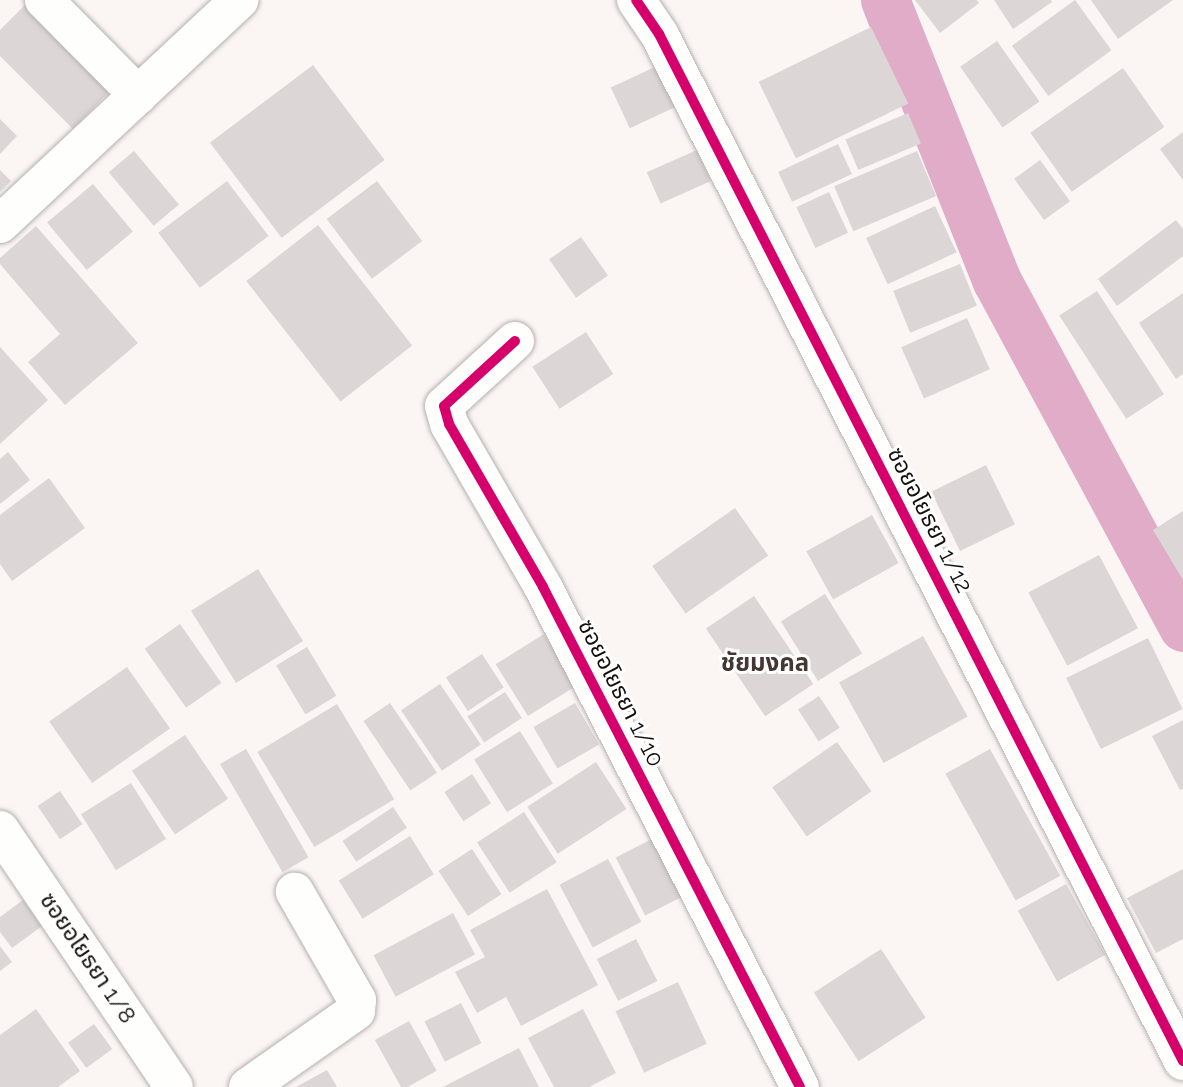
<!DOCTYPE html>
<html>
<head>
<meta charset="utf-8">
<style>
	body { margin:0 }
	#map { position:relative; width:1183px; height:1087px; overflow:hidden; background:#fbf5f4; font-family:Raleway,"Noto Sans Thai",sans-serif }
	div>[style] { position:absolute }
	.canal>* { height:49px; margin:-24.5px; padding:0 24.5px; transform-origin:24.5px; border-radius:24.5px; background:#e0acc7 }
	.building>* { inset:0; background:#dcd6d6; transform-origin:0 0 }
	.roads { filter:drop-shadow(0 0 2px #b6b0af) drop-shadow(0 0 2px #b6b0af) }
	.minor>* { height:38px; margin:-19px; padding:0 19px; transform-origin:19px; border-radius:19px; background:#fefefd }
	.cycleway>* { height:10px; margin:-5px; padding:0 5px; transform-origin:5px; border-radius:5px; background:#d6006c }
	span { translate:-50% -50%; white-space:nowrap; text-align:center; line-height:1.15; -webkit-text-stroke:6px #fff; paint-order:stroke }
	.street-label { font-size:23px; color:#16110f }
	.neighbourhood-label { font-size:24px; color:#433633; font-weight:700 }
</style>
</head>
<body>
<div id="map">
	<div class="canal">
		<i style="left:885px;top:0;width:302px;rotate:68.3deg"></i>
		<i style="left:997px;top:281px;width:393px;rotate:61.7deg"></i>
	</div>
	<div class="building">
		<i style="clip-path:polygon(915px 0,977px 0,979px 3px,940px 33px)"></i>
		<i style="clip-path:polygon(994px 0,1051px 0,1052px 2px,1013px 29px)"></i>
		<i style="left:1075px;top:0;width:62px;height:78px;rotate:54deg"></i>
		<i style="clip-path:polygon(1091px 0,1173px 0,1118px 39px)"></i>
		<i style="clip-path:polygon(26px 4px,111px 90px,73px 129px,0 56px,0 30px)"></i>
		<i style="left:871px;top:27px;width:85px;height:125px;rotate:64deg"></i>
		<i style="left:997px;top:41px;width:74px;height:45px;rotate:55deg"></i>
		<i style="left:313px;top:65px;width:119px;height:129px;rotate:53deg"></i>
		<i style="left:657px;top:66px;width:45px;height:51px;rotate:65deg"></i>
		<i style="left:1123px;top:68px;width:72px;height:113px;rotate:55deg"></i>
		<i style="left:908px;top:113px;width:33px;height:68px;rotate:67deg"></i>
		<i style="clip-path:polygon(0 119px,17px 136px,0 154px)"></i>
		<i style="clip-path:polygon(1183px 132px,1183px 180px,1160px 149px)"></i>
		<i style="left:838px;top:144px;width:33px;height:66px;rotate:65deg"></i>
		<i style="left:697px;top:150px;width:34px;height:55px;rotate:66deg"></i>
		<i style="left:134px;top:151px;width:70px;height:33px;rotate:50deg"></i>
		<i style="left:917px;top:151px;width:49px;height:90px;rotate:67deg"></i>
		<i style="left:1040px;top:160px;width:51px;height:32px;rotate:54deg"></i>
		<i style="clip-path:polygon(0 170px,11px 181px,0 192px)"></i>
		<i style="left:227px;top:181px;width:69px;height:86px;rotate:53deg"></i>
		<i style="left:377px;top:181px;width:75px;height:63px;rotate:53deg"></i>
		<i style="left:93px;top:184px;width:62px;height:60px;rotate:50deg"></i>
		<i style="left:829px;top:192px;width:45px;height:36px;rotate:65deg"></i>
		<i style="left:935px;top:206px;width:51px;height:76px;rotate:65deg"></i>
		<i style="clip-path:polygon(1176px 220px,1183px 229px,1183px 256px,1117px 306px,1098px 279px)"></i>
		<i style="left:318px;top:225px;width:153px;height:91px;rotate:52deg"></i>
		<i style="clip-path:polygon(36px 226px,138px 343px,65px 405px,28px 362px,60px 334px,0 264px,0 258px)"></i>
		<i style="left:581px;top:237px;width:47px;height:39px;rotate:55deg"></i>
		<i style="left:960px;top:264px;width:45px;height:72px;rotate:68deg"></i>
		<i style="left:1097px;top:291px;width:123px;height:45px;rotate:57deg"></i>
		<i style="clip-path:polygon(1183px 293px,1183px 374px,1176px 379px,1139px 323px)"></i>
		<i style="left:967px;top:318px;width:56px;height:72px;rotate:66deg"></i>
		<i style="left:586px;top:332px;width:50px;height:64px;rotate:57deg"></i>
		<i style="clip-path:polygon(0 347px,48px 400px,0 444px)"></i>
		<i style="clip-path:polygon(8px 452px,30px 480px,0 504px,0 459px)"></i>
		<i style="left:986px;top:465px;width:66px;height:61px;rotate:64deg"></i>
		<i style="clip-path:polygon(49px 478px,85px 528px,12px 581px,0 564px,0 515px)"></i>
		<i style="left:735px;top:508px;width:58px;height:101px;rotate:55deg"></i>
		<i style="clip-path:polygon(1183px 511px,1183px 580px,1153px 530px)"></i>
		<i style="left:872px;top:515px;width:55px;height:75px;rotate:61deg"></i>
		<i style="left:1099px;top:555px;width:83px;height:80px;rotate:62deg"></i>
		<i style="left:258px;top:569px;width:85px;height:79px;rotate:58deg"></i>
		<i style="left:825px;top:594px;width:70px;height:52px;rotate:58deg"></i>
		<i style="left:754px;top:596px;width:106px;height:58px;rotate:56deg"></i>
		<i style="left:180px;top:624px;width:72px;height:43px;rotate:55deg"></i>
		<i style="left:544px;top:634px;width:61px;height:57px;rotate:58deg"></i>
		<i style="left:923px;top:636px;width:92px;height:96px;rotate:61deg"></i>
		<i style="left:1148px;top:638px;width:79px;height:91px;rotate:64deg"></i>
		<i style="left:307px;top:647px;width:57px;height:36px;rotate:59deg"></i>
		<i style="left:482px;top:654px;width:40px;height:43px;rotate:57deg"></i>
		<i style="left:127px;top:667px;width:75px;height:95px;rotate:55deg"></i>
		<i style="left:440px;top:684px;width:73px;height:47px;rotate:56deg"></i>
		<i style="left:505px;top:692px;width:31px;height:45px;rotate:57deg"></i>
		<i style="left:819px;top:696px;width:38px;height:25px;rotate:57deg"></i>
		<i style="left:390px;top:703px;width:84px;height:32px;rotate:56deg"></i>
		<i style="left:575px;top:703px;width:48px;height:48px;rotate:60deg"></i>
		<i style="left:337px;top:704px;width:111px;height:93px;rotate:59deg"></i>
		<i style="clip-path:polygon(1183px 720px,1183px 789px,1180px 790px,1152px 736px)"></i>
		<i style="left:520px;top:731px;width:62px;height:54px;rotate:58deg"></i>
		<i style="left:185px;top:735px;width:77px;height:64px;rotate:56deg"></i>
		<i style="left:837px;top:742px;width:60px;height:79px;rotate:55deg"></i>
		<i style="left:246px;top:749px;width:125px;height:30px;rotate:60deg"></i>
		<i style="left:990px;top:749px;width:145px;height:51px;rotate:61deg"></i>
		<i style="left:596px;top:762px;width:56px;height:82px;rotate:57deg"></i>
		<i style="left:472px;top:774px;width:35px;height:33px;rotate:57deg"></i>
		<i style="left:131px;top:783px;width:66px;height:59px;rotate:58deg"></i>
		<i style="left:60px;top:791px;width:40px;height:27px;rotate:56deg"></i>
		<i style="left:393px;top:807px;width:25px;height:61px;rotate:56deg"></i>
		<i style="left:524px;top:812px;width:60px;height:56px;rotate:57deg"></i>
		<i style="left:410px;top:836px;width:45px;height:84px;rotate:58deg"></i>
		<i style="left:654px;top:838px;width:65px;height:43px;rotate:63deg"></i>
		<i style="left:472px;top:849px;width:54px;height:40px;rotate:57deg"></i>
		<i style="left:608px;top:859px;width:71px;height:55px;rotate:62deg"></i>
		<i style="clip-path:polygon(1183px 869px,1183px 939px,1156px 953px,1127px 898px)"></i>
		<i style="left:1066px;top:884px;width:81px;height:55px;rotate:61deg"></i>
		<i style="clip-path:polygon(547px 889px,598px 985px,521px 1026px,506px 997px,477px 1013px,455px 972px,485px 957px,470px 930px)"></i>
		<i style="clip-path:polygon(23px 900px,42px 926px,12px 948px,0 932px,0 917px)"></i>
		<i style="left:453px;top:913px;width:47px;height:90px;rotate:62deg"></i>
		<i style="left:636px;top:939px;width:47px;height:44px;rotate:63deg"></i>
		<i style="clip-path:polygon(0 946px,12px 962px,0 971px)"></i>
		<i style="left:881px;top:949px;width:82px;height:80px;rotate:57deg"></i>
		<i style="left:678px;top:982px;width:68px;height:69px;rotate:65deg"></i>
		<i style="left:461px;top:1003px;width:45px;height:41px;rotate:63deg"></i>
		<i style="clip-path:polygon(36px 1009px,80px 1071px,58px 1087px,0 1087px,0 1035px)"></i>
		<i style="clip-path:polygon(583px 1009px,616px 1073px,589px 1087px,554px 1087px,528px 1038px)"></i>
		<i style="left:409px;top:1021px;width:57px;height:39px;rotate:61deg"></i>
		<i style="left:94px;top:1024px;width:31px;height:32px;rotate:54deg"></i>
		<i style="clip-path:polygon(519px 1048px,539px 1087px,443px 1087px)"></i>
		<i style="clip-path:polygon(327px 1070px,337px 1087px,296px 1087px)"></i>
	</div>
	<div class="roads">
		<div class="minor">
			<i style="left:44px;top:0;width:134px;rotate:45.3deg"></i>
			<i style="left:636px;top:0;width:41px;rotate:55.9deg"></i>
			<i style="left:659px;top:34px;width:1153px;rotate:62.97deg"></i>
			<i style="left:0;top:224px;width:328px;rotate:-43.1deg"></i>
			<i style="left:515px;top:341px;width:96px;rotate:137.5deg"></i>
			<i style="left:444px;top:406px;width:19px;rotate:74deg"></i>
			<i style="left:449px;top:424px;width:188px;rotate:60deg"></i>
			<i style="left:543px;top:587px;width:562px;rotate:62.8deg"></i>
			<i style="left:0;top:830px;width:310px;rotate:55.9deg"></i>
			<i style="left:248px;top:1087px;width:132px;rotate:-35.1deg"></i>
			<i style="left:356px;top:1011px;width:11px;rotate:-85deg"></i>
			<i style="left:357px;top:1000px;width:125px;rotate:-119.9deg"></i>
		</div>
	</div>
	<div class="cycleway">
		<i style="left:636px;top:0;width:41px;rotate:55.9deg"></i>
		<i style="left:659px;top:34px;width:1153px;rotate:62.97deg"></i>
		<i style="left:515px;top:341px;width:96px;rotate:137.5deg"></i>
		<i style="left:444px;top:406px;width:19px;rotate:74deg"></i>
		<i style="left:449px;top:424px;width:188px;rotate:60deg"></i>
		<i style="left:543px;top:587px;width:562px;rotate:62.8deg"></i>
	</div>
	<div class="street-label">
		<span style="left:930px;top:520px;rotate:63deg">ซอยอโยธยา 1/12</span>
		<span style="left:621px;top:693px;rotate:63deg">ซอยอโยธยา 1/10</span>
		<span style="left:88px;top:958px;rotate:56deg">ซอยอโยธยา 1/8</span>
	</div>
	<div class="neighbourhood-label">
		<span style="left:765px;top:663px">ชัยมงคล</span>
	</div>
</div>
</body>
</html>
